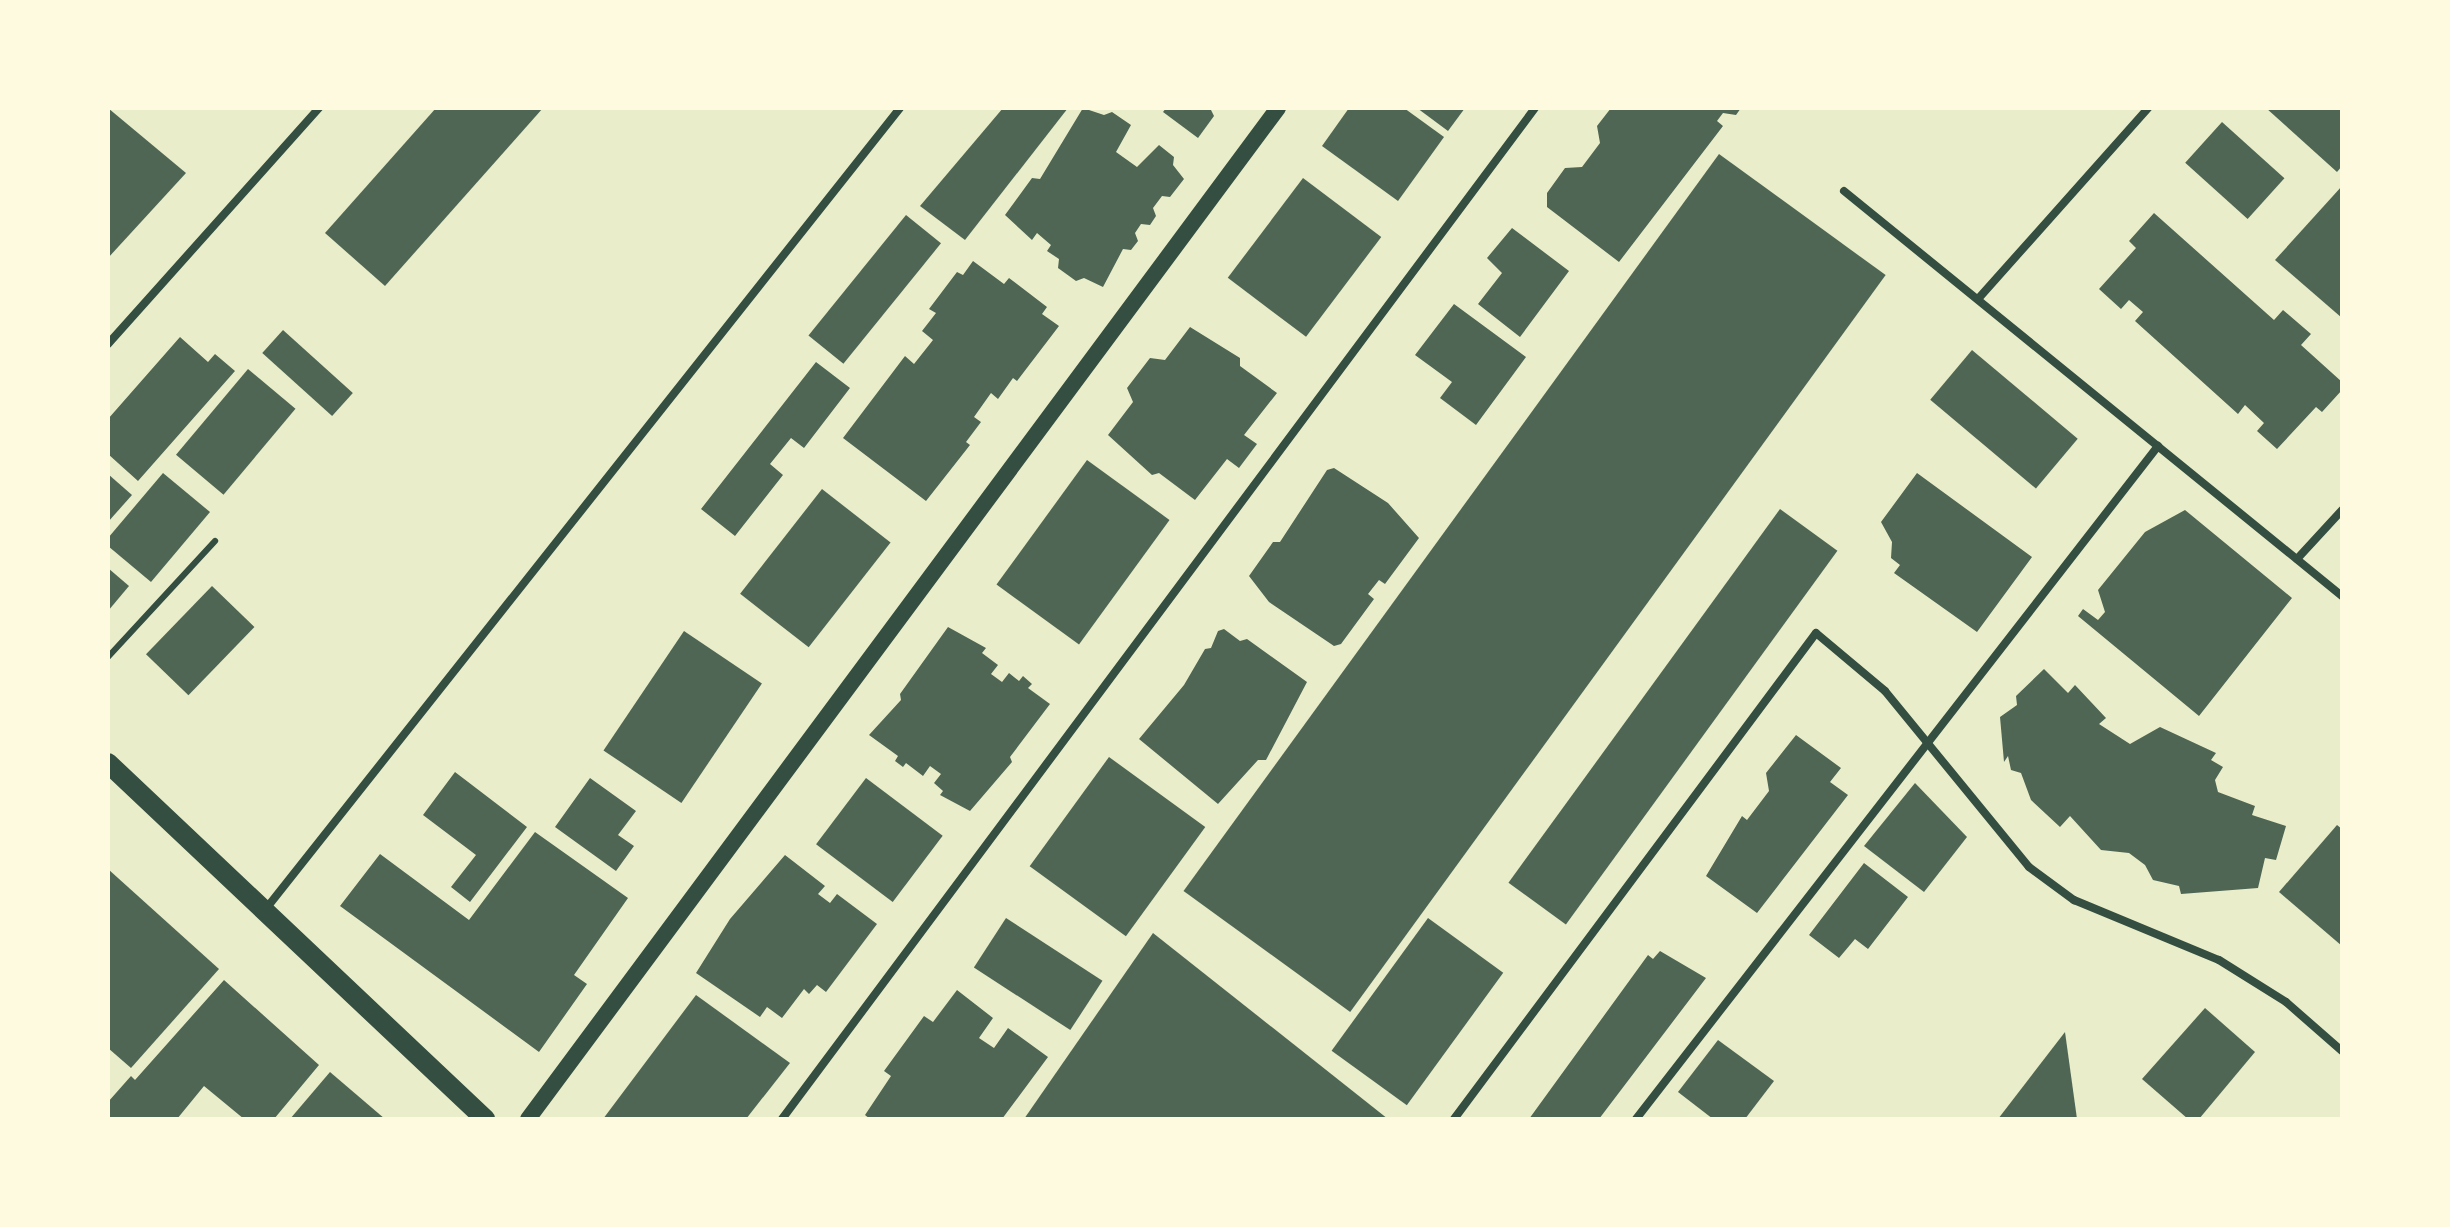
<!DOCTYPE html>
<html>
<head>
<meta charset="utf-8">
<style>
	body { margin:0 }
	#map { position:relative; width:2450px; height:1227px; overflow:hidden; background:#e9edc9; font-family:Quicksand,sans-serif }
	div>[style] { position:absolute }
	.building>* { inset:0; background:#4f6655; transform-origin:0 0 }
	.service>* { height:6px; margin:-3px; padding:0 3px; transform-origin:3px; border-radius:3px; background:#344e41 }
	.minor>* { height:8px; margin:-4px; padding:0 4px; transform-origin:4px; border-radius:4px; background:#344e41 }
	.secondary>* { height:16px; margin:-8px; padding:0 8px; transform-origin:8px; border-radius:8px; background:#344e41 }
	.primary>* { height:20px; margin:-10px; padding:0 10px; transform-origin:10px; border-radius:10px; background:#344e41 }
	span { translate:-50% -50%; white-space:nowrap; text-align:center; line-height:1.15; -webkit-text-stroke:8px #fefae0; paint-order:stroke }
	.frame { position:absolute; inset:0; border:110px solid #fefae0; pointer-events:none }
</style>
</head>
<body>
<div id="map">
	<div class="building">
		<i style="clip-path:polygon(108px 108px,186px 173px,108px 258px)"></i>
		<i style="clip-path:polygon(436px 108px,543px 108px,385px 286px,325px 233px)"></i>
		<i style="clip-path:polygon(1003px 108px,1068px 108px,965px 240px,920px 206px)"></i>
		<i style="clip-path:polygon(1083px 108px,1104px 115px,1112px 112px,1131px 125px,1116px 152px,1137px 167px,1159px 145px,1174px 157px,1173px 165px,1184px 179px,1170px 197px,1162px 196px,1153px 208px,1156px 216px,1150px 225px,1141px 224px,1135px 233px,1138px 241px,1131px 250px,1123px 249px,1103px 287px,1084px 278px,1076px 281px,1058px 268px,1059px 259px,1047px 251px,1051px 245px,1037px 233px,1032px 240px,1005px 215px,1032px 178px,1040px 179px)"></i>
		<i style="clip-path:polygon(1166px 108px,1210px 108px,1214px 116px,1198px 138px,1163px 112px)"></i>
		<i style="clip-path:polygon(1349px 108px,1404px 108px,1444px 137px,1398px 201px,1322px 146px)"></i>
		<i style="clip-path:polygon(1417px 108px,1465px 108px,1448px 131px)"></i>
		<i style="clip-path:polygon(1611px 108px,1741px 108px,1736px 115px,1723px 113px,1717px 121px,1723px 126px,1619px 262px,1547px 207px,1547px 193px,1565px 168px,1582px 167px,1600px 143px,1597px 126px)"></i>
		<i style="clip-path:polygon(2266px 108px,2342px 108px,2342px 166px,2337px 172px)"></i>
		<i style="left:2222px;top:122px;width:84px;height:55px;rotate:42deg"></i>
		<i style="left:1719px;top:154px;width:206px;height:911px;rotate:36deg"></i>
		<i style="left:1303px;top:178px;width:98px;height:125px;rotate:37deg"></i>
		<i style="clip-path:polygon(2342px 186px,2342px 318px,2275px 260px)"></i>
		<i style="clip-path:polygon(2154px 213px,2274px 320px,2283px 310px,2311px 334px,2301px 345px,2342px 382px,2342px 390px,2322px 412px,2316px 407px,2277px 449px,2257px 431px,2264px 423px,2245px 405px,2238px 414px,2135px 321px,2143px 312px,2129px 300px,2121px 309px,2099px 289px,2136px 248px,2129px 241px)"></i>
		<i style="left:906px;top:215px;width:45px;height:155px;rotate:39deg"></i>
		<i style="clip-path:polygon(1512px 228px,1569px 271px,1520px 337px,1478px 304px,1502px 273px,1487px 258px)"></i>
		<i style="clip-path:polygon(973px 261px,1004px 284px,1009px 278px,1047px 307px,1042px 314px,1059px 326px,1017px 381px,1013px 378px,998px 399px,991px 393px,974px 417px,981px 422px,966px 442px,970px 445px,926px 501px,843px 438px,905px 356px,914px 364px,933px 340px,922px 331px,936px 313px,929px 309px,957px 272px,963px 275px)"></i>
		<i style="clip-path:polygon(1454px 304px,1526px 357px,1476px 425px,1440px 398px,1452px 382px,1415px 355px)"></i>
		<i style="clip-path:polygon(1190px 327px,1240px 358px,1240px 366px,1277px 393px,1244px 435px,1257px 444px,1239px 468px,1227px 459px,1195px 500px,1159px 473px,1152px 475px,1108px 435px,1133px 402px,1127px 388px,1150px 358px,1165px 360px)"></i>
		<i style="left:283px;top:330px;width:94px;height:31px;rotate:42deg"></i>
		<i style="clip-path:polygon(180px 337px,208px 362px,215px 354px,235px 371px,138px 481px,108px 454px,108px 419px)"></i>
		<i style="left:1972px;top:350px;width:138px;height:65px;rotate:40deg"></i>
		<i style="clip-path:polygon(816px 362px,850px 388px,804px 448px,791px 438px,770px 464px,783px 475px,735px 536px,701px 509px)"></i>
		<i style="left:248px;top:369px;width:62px;height:112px;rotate:40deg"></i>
		<i style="left:1087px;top:460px;width:102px;height:154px;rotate:36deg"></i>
		<i style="clip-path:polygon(1334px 468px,1388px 503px,1419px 538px,1385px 584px,1379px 580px,1368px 594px,1374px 599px,1341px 644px,1334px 646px,1269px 602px,1249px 576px,1273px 542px,1280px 542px,1327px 470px)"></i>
		<i style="clip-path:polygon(163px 473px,210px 512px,151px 582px,108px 546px,108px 538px)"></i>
		<i style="clip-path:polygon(1917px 473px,2032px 557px,1977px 632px,1894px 573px,1900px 565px,1891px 558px,1892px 542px,1881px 522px)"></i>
		<i style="clip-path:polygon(108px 474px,132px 495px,108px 522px)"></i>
		<i style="left:822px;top:489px;width:87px;height:133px;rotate:38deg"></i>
		<i style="left:1780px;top:509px;width:71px;height:462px;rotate:36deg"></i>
		<i style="clip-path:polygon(2185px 510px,2292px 598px,2199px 716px,2078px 616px,2083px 609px,2098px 620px,2105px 612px,2098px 590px,2145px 532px)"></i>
		<i style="clip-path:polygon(108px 568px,129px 586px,108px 611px)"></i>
		<i style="left:212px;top:586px;width:59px;height:95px;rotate:44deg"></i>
		<i style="clip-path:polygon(948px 627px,986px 648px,982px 653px,998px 665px,991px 674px,1002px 682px,1009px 673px,1019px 681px,1023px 676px,1032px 684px,1028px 688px,1050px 704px,1010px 757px,1012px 762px,970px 811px,940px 795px,943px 791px,934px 783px,941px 774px,930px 766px,923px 776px,906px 763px,903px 767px,895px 761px,898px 756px,869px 735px,901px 700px,900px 694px)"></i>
		<i style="clip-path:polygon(1224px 629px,1240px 641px,1247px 639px,1307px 682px,1266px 760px,1258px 760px,1218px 804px,1139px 739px,1184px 685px,1205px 649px,1211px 648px,1218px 631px)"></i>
		<i style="left:684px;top:631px;width:94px;height:144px;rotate:34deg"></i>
		<i style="clip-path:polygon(2044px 669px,2068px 693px,2075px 685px,2106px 718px,2099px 724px,2130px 744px,2160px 727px,2216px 753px,2211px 760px,2223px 767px,2215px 780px,2218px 792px,2255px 806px,2252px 815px,2286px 826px,2276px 860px,2265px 858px,2258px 888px,2181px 894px,2179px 886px,2153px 880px,2145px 865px,2129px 853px,2101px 850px,2070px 816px,2060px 827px,2031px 800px,2021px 773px,2011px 770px,2008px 756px,2004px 762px,2000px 717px,2017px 705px,2016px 696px)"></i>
		<i style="clip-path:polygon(1796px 735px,1841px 768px,1830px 782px,1848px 795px,1757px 913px,1706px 876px,1742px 816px,1747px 820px,1769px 791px,1766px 773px)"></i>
		<i style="left:1109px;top:757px;width:119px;height:135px;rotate:36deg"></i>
		<i style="clip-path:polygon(455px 772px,527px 827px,470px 902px,451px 887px,476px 855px,423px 815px)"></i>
		<i style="clip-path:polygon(590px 778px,636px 811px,618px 835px,634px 846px,616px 871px,555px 827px)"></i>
		<i style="left:866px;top:778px;width:96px;height:83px;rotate:37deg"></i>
		<i style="clip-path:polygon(1915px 783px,1967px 837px,1924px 892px,1864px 846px)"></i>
		<i style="clip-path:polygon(2337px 825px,2342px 829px,2342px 946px,2279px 892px)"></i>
		<i style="clip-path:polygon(535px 832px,628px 898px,574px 975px,587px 984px,539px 1052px,340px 906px,380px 854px,469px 920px)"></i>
		<i style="clip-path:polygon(785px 855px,825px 886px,818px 894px,830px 903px,837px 894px,877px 924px,826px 992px,817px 985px,809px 994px,804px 989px,782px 1018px,767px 1007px,760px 1017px,696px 973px,730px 919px)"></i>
		<i style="clip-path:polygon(1864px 863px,1908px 897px,1868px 949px,1855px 939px,1839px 958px,1809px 935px)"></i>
		<i style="clip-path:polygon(108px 869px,219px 969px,131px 1068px,108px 1048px)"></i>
		<i style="left:1006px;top:918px;width:115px;height:59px;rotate:33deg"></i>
		<i style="left:1428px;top:918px;width:93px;height:164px;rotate:36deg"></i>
		<i style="clip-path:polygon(1153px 933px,1388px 1119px,1024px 1119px)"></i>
		<i style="clip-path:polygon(1660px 951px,1706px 978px,1599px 1119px,1529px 1119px,1648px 955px,1653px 959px)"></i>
		<i style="clip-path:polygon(224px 980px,319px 1065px,274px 1119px,244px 1119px,204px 1086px,177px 1119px,108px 1119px,108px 1102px,131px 1076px,135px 1080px)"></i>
		<i style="clip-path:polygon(957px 990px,993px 1018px,979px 1038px,994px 1048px,1008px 1028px,1048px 1057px,1002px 1119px,870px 1119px,865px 1115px,891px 1076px,884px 1071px,924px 1016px,933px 1022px)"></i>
		<i style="clip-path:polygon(696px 995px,790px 1063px,746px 1119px,603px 1119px)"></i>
		<i style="clip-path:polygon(2205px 1008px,2255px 1052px,2199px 1119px,2188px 1119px,2142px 1079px)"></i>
		<i style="clip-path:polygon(2065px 1032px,2077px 1119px,1998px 1119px)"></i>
		<i style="clip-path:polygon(1718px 1040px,1774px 1081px,1745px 1119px,1713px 1119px,1678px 1092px)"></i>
		<i style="clip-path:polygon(330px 1072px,385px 1119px,290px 1119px)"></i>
	</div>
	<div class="service">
		<i style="left:108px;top:657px;width:158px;rotate:-47.3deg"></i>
	</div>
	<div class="minor">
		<i style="left:1844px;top:191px;width:642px;rotate:39.12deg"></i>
		<i style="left:1978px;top:299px;width:256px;rotate:-48.3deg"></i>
		<i style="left:108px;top:344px;width:317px;rotate:-48.2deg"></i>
		<i style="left:2297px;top:559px;width:67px;rotate:-47.4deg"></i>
		<i style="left:265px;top:910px;width:1023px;rotate:-51.63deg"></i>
		<i style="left:782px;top:1119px;width:1261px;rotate:-53.32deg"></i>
		<i style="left:1454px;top:1119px;width:606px;rotate:-53.32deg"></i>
		<i style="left:1816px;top:633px;width:90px;rotate:40deg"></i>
		<i style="left:1885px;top:691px;width:227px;rotate:50.7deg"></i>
		<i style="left:2029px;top:867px;width:56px;rotate:36.3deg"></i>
		<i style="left:2074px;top:900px;width:157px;rotate:22.5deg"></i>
		<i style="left:2219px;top:960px;width:79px;rotate:32.1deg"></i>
		<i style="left:2286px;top:1002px;width:74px;rotate:41.2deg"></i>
		<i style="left:1636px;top:1119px;width:852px;rotate:-52.2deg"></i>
	</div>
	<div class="secondary">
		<i style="left:528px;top:1119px;width:1259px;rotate:-53.43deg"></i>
	</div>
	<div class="primary">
		<i style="left:108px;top:763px;width:519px;rotate:43.36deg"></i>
	</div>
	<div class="frame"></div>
</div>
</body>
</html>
